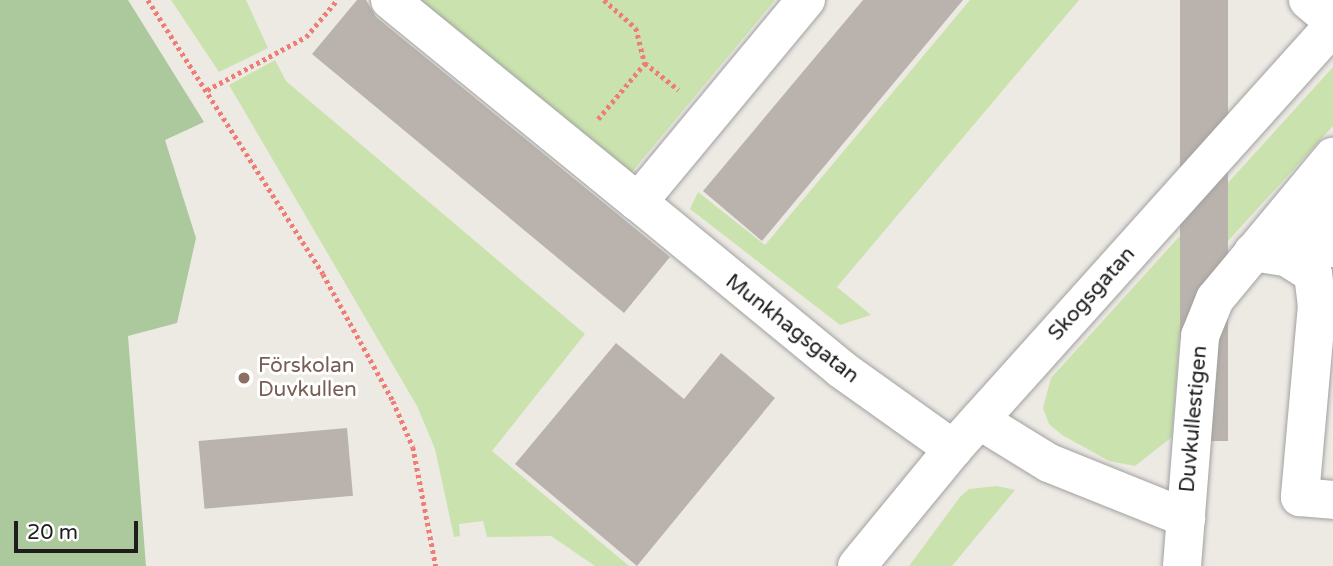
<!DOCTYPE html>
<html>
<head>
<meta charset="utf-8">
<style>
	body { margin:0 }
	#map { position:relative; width:1333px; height:566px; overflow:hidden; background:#edeae4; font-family:"Varela Round",sans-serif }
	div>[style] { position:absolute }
	.grass>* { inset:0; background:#cae3ae }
	.forest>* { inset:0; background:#abc99c }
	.building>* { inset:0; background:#bab3ad; transform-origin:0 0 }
	.path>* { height:4.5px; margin-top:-2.25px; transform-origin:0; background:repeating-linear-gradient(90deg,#ed7d75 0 3.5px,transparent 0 7px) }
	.roads { filter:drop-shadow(0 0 2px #a1a1a1) drop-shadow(0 0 2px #a1a1a1) }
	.minor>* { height:38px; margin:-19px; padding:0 19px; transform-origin:19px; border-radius:19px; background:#fff }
	.dots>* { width:19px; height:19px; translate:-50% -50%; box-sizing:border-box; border:4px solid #fff; border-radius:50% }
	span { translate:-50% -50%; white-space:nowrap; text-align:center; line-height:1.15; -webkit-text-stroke:6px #fff; paint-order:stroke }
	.street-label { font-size:21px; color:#1d1d1d }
	.education-label { font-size:21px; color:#785e54 }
	.left { translate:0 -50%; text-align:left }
	.scale { position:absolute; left:14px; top:521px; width:124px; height:32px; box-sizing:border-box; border:4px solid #1d1d1d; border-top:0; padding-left:9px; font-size:21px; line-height:24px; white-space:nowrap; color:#1d1d1d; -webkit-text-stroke:5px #fff; paint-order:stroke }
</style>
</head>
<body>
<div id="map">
	<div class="grass">
		<i style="clip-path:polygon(171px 0,246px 0,268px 48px,219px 72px)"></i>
		<i style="clip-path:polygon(406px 0,775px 0,626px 179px)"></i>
		<i style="clip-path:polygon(970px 0,1079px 0,837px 287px,871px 315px,840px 325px,690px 209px,698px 192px,765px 245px)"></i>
		<i style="clip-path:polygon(275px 60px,286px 81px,585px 334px,492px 451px,629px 566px,595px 566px,551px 536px,487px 537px,483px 521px,459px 524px,460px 536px,454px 537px,435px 449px,417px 406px,229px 85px)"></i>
		<i style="clip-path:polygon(1333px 67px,1333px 126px,1206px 265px,1190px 293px,1181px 318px,1172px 437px,1135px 466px,1109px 461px,1062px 435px,1049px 424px,1043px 408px,1051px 378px)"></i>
		<i style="clip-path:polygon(997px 486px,1015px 490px,952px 566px,909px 566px,960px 497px,969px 489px)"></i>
	</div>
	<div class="forest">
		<i style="clip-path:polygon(0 0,128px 0,204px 122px,165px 140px,196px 238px,177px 323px,128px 336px,146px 566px,0 566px)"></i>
	</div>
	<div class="building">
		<i style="clip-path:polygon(357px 0,366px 0,376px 17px,670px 257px,624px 313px,312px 54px)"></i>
		<i style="clip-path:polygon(863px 0,963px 0,762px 241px,703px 191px)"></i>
		<i style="left:1180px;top:0;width:48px;height:441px"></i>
		<i style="clip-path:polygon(616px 343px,684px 399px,721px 353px,775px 398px,637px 566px,515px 464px)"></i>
		<i style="left:347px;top:428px;width:68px;height:149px;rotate:85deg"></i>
	</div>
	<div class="path">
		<i style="left:148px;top:0;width:325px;rotate:57.4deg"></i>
		<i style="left:323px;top:274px;width:145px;rotate:61.1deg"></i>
		<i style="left:393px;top:401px;width:50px;rotate:66.5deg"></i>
		<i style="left:413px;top:447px;width:121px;rotate:79.1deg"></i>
		<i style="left:604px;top:0;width:43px;rotate:41.2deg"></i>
		<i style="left:636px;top:28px;width:36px;rotate:76deg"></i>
		<i style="left:207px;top:90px;width:112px;rotate:-28.2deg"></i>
		<i style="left:306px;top:37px;width:48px;rotate:-50deg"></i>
		<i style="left:598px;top:119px;width:73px;rotate:-50deg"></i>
		<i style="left:645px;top:63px;width:43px;rotate:38.5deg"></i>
	</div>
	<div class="roads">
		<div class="minor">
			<i style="left:390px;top:0;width:320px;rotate:39.2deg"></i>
			<i style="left:638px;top:202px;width:263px;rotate:-50.3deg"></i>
			<i style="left:1308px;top:0;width:33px;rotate:40deg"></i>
			<i style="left:638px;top:202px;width:263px;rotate:39.4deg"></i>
			<i style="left:841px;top:369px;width:138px;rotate:35.5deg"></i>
			<i style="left:1314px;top:228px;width:34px;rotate:-56deg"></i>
			<i style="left:1258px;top:250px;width:60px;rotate:-21.4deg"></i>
			<i style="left:1314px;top:228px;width:28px;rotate:46deg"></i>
			<i style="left:1253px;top:252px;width:33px;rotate:9deg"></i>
			<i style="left:1286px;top:257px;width:32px;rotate:32deg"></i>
			<i style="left:1313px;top:274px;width:31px;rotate:83deg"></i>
			<i style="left:1317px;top:305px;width:193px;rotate:95.1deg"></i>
			<i style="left:1300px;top:497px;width:33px;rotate:5deg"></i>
			<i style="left:979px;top:420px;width:82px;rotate:31.6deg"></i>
			<i style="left:1049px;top:463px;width:148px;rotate:21.9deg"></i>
			<i style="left:857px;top:566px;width:151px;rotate:-50.6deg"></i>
			<i style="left:953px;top:449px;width:569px;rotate:-48.07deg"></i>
			<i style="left:1182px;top:566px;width:231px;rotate:-85.5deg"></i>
			<i style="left:1200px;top:336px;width:40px;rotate:-68deg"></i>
			<i style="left:1215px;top:299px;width:185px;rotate:-50.3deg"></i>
		</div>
	</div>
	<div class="dots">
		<i style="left:244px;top:378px;background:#8d6e63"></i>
	</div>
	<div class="street-label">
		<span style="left:1092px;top:294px;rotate:-48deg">Skogsgatan</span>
		<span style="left:792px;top:329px;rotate:38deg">Munkhagsgatan</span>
		<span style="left:1194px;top:419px;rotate:-85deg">Duvkullestigen</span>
	</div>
	<div class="education-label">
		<span class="left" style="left:258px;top:378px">Förskolan<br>Duvkullen</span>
	</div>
	<div class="scale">20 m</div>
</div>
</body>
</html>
